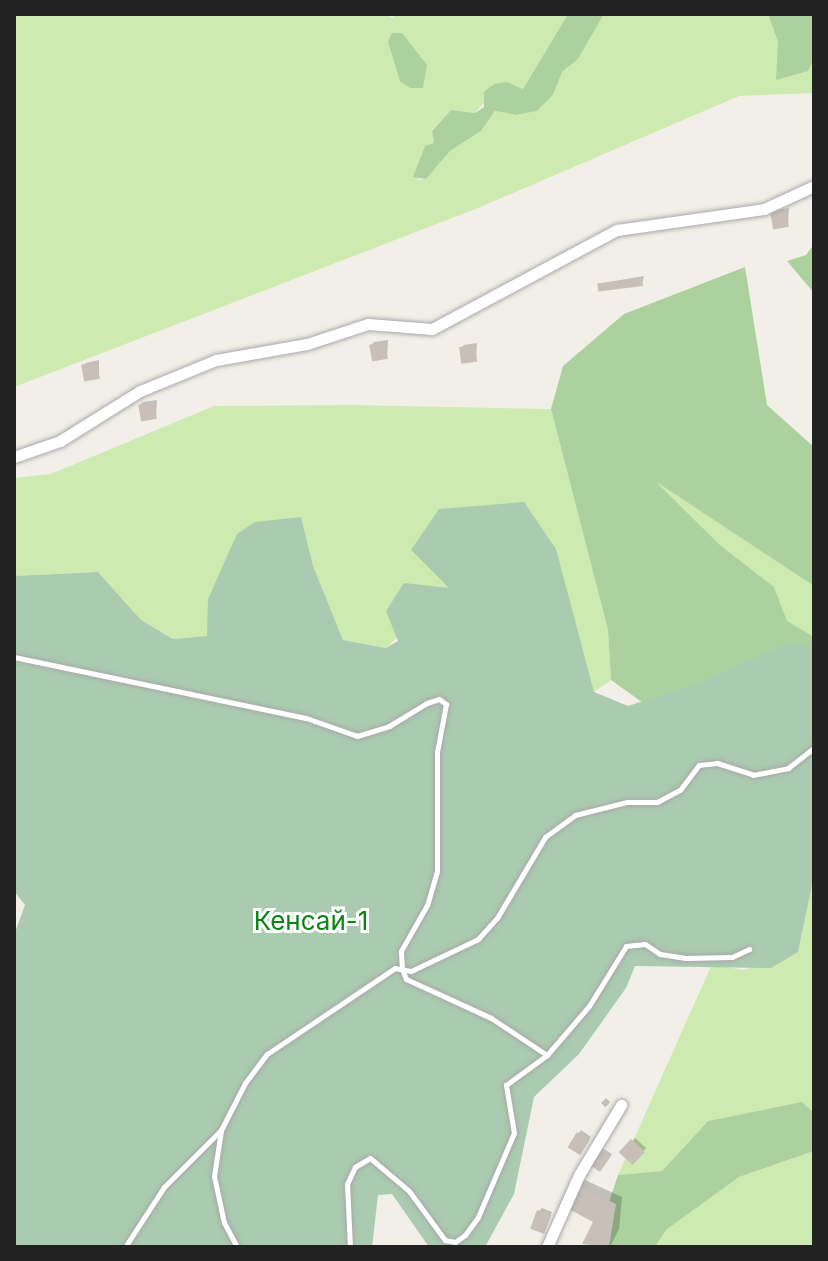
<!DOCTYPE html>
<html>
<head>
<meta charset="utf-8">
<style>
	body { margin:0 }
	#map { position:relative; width:828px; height:1261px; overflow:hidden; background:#f2efe9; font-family:Inter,sans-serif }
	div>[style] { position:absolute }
	.grass>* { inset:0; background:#cdebb0 }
	.forest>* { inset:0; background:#add19e }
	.cemetery>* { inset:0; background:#aacbaf }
	.shadow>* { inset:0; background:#0003; transform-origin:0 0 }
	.building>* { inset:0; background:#c7bfb8; transform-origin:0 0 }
	.roads { filter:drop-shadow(0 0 2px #a9a9a9) drop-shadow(0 0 2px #a9a9a9) }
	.lane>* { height:5px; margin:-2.5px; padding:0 2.5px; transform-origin:2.5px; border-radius:2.5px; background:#fff }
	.street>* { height:11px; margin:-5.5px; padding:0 5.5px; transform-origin:5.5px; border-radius:5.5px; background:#fff }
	span { translate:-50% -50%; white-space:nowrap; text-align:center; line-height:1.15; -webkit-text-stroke:6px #fff; paint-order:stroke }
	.park-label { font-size:26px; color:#0c8416 }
	.frame { position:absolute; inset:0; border:16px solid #222; pointer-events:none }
</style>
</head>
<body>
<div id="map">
	<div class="grass">
		<i style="clip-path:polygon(14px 14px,383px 14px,393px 18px,395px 14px,568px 14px,523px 89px,487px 99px,475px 113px,451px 110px,432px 130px,434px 143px,418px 180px,426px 179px,450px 151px,481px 131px,495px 111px,516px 115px,537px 111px,553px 95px,562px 72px,578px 59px,604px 14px,768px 14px,778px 42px,808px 71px,814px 59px,814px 93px,739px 96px,478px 208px,14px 387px)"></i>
		<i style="clip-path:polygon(353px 405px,551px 409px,608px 630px,611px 680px,594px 692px,572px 622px,450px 589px,386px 648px,343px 640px,313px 566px,301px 517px,208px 599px,208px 636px,173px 639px,141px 620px,98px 572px,14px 576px,14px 478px,51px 474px,214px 406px)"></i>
		<i style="clip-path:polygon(650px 477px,814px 586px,814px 637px,787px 622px,774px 587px,720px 545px)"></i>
		<i style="clip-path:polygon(814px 876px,814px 1113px,802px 1102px,708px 1121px,662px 1171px,618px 1175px,712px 964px,743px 970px,798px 952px)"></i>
		<i style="clip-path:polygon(814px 1151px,814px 1247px,655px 1247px,666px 1230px,739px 1177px)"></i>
	</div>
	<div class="forest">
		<i style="clip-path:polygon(568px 14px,604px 14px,578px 59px,562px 72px,553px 95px,537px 111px,516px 115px,495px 111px,481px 131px,450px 151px,426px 179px,413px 177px,425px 146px,434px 143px,432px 131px,451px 110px,475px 113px,484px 107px,484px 92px,494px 84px,507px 82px,523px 89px)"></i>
		<i style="clip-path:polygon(768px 14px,814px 14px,814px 59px,808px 71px,776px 80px,778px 42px)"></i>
		<i style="clip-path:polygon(392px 33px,402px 33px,427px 65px,423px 88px,410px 88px,400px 81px,388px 42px)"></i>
		<i style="clip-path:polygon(814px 244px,814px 293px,787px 261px,806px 255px)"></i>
		<i style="clip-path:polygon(745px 267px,767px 405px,814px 447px,814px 586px,655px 481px,720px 545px,774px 587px,787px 621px,814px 637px,814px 651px,653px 710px,611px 680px,608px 630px,551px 409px,563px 366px,624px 314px)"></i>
		<i style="clip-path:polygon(802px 1102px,814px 1113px,814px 1151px,739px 1177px,666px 1230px,655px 1247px,594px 1247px,618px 1175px,662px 1171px,708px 1121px)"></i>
	</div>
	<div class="cemetery">
		<i style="clip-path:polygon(524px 502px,556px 549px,594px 692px,628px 706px,698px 683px,791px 642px,814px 648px,814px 876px,798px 952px,771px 968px,635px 966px,626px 988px,579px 1054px,534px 1097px,514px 1194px,485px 1247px,429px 1247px,392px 1194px,378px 1195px,372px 1247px,14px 1247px,14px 935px,25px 905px,14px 891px,14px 576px,98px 572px,141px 620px,173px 639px,207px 636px,208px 599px,237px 534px,255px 522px,301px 517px,313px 566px,343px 640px,386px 648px,398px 641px,386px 611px,404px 583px,449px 588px,411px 550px,439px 509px)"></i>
	</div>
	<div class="shadow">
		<i style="clip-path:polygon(789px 208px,788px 225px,772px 213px,775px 210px)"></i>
		<i style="clip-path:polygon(644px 276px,642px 284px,600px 286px,603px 283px)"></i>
		<i style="clip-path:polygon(388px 340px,387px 357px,371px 345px,374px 342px)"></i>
		<i style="clip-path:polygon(477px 343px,476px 360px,461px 348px,464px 345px)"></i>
		<i style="clip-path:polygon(99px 360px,99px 377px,83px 366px,86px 363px)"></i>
		<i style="clip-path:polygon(157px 400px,156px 417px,140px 405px,143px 402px)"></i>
		<i style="left:606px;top:1098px;width:6px;height:7px;rotate:45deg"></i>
		<i style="clip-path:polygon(581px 1130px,591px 1137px,582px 1150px,569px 1147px)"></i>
		<i style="left:635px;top:1138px;width:15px;height:19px;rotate:42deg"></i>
		<i style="clip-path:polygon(602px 1148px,612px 1154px,603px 1167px,599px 1151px)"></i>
		<i style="clip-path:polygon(585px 1180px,622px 1197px,619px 1229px,610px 1247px,585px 1243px,596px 1221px,578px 1187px)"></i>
		<i style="clip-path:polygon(542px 1208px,552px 1212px,543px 1232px,539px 1211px)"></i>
	</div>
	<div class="building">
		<i style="left:786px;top:210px;width:17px;height:16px;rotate:80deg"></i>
		<i style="left:642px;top:278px;width:8px;height:45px;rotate:83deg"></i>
		<i style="left:385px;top:342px;width:17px;height:16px;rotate:80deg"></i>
		<i style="left:475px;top:345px;width:17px;height:16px;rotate:83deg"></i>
		<i style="left:97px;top:362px;width:17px;height:16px;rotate:80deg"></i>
		<i style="left:154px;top:402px;width:17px;height:16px;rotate:80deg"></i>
		<i style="left:577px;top:1132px;width:15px;height:18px;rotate:32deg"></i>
		<i style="left:631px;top:1139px;width:19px;height:18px;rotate:43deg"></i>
		<i style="left:598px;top:1150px;width:14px;height:17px;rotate:34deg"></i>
		<i style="clip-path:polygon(577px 1186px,616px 1204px,609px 1247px,582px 1244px,593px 1222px,567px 1208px)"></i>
		<i style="left:537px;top:1210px;width:15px;height:20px;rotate:20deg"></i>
	</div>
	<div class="roads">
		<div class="lane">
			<i style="left:14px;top:657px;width:298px;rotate:11.8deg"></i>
			<i style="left:306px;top:718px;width:54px;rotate:19.4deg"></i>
			<i style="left:357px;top:736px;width:34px;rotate:-17deg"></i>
			<i style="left:389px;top:726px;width:44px;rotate:-31.2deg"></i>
			<i style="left:427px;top:703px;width:13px;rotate:-18deg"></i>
			<i style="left:439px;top:699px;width:9px;rotate:36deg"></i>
			<i style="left:446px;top:704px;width:49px;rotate:100.6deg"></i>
			<i style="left:437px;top:752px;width:119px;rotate:90deg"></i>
			<i style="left:437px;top:871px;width:35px;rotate:106deg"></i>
			<i style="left:427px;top:905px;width:53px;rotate:119.5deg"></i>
			<i style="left:401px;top:951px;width:18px;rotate:87deg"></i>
			<i style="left:402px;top:969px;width:11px;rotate:68deg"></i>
			<i style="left:406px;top:979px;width:94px;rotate:24.6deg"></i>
			<i style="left:491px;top:1018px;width:67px;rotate:33.5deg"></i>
			<i style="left:125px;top:1247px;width:72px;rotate:-57deg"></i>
			<i style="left:164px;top:1187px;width:81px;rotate:-45deg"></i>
			<i style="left:237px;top:1247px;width:27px;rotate:-118deg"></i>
			<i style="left:224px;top:1223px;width:48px;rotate:-102deg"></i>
			<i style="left:214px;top:1176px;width:47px;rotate:-81.3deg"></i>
			<i style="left:221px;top:1130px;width:53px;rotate:-62.9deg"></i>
			<i style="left:245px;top:1083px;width:36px;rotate:-53deg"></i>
			<i style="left:267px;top:1054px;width:154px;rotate:-33.9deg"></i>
			<i style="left:395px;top:968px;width:16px;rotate:11deg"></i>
			<i style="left:411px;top:971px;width:74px;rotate:-25.5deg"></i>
			<i style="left:478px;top:939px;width:28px;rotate:-48deg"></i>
			<i style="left:497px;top:918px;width:94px;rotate:-59.3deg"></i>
			<i style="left:545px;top:837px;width:37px;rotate:-36deg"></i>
			<i style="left:575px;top:815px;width:54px;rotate:-14deg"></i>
			<i style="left:627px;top:802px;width:30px"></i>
			<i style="left:657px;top:802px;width:26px;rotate:-28deg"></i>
			<i style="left:680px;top:790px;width:31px;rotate:-53deg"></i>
			<i style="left:699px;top:765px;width:18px;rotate:-6deg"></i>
			<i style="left:717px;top:763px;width:38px;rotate:18deg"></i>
			<i style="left:753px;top:775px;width:36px;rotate:-11deg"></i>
			<i style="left:788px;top:768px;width:33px;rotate:-38deg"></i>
			<i style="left:350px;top:1247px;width:63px;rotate:-92.7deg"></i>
			<i style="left:347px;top:1184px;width:19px;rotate:-65deg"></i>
			<i style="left:355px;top:1167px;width:17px;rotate:-31deg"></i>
			<i style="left:370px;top:1158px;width:51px;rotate:40.2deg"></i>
			<i style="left:409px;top:1191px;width:61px;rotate:53.7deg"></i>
			<i style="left:445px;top:1240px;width:10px;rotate:11deg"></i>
			<i style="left:455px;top:1242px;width:12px;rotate:-35deg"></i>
			<i style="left:465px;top:1235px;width:22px;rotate:-54deg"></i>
			<i style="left:478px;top:1217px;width:91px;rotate:-66.8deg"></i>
			<i style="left:514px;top:1133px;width:49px;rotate:-99.5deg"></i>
			<i style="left:506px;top:1085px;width:51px;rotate:-36.2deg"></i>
			<i style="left:547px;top:1055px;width:65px;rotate:-49.4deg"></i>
			<i style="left:589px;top:1006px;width:70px;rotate:-58.3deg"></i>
			<i style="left:626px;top:946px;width:19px;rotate:-6deg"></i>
			<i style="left:645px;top:944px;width:18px;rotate:34deg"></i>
			<i style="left:660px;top:954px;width:26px;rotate:9deg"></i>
			<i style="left:686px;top:958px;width:46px;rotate:-1.2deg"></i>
			<i style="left:732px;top:957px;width:19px;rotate:-25deg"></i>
		</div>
		<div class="street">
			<i style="left:14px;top:457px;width:49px;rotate:-19.2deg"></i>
			<i style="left:60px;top:441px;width:94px;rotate:-32deg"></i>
			<i style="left:140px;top:391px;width:82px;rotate:-22.2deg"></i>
			<i style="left:216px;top:360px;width:92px;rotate:-10deg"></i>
			<i style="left:307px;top:344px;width:64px;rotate:-18.2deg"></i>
			<i style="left:368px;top:324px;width:64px;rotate:4.5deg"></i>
			<i style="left:432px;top:329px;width:210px;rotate:-28.2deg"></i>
			<i style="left:617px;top:230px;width:148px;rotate:-8.1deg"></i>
			<i style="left:764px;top:209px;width:55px;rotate:-24.7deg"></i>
			<i style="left:547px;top:1247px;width:79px;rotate:-66deg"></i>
			<i style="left:579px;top:1175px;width:82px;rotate:-59deg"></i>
		</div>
	</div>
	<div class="park-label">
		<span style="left:311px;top:921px">Кенсай-1</span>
	</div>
	<div class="frame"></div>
</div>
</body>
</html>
